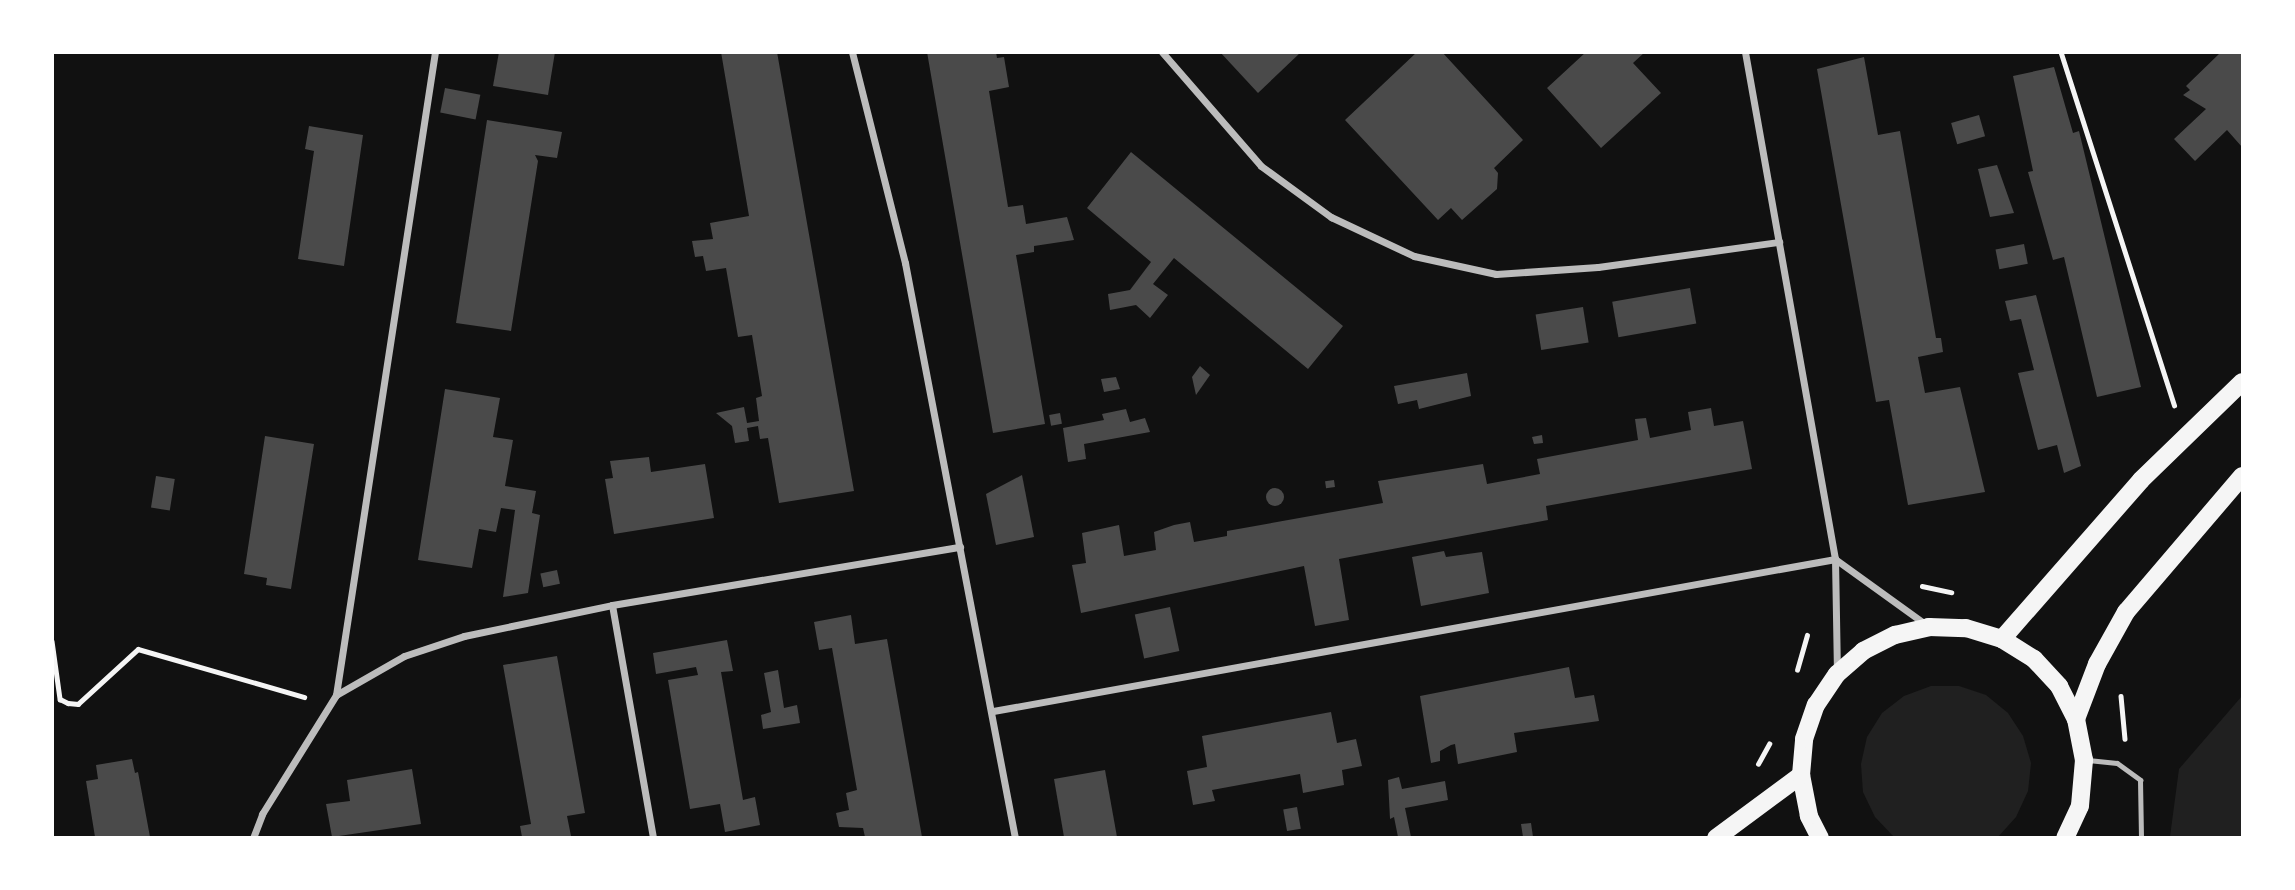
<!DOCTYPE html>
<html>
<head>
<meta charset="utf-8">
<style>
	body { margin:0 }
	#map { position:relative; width:2295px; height:890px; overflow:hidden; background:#111; font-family:"Public Sans",sans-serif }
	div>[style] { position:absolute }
	.green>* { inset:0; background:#202020 }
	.building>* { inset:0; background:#4a4a4a; transform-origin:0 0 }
	.round { border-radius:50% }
	.path>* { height:4.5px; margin:-2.25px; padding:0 2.25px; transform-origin:2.25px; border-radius:2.25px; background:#f5f5f5 }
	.service>* { height:5px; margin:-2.5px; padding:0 2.5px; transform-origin:2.5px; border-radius:2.5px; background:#bcbcbc }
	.minor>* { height:7px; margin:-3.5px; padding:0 3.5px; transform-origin:3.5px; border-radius:3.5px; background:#bcbcbc }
	.primary>* { height:18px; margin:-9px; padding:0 9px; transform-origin:9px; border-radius:9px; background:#f5f5f5 }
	span { translate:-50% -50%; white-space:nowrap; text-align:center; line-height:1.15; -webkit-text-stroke:6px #fff; paint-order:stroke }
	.frame { position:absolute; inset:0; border:54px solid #fff; pointer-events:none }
</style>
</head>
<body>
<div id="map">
	<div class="green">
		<i style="clip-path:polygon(1931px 686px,1959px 686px,1986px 695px,2008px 713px,2023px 736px,2031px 763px,2028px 791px,2016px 817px,1998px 837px,1894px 837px,1875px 817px,1863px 792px,1861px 764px,1867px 737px,1882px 713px,1904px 696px)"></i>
		<i style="clip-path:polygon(2242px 696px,2242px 837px,2170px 837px,2179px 769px)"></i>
	</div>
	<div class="building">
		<i style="clip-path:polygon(499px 52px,555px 52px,548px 95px,493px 86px)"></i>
		<i style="clip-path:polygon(721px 52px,777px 52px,854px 491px,779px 503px,768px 438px,760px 439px,758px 426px,747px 428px,749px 441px,735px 443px,732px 426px,716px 413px,744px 407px,747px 423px,759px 421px,756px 398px,762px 396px,752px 335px,738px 337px,726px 268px,706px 271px,703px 256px,695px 257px,692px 241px,713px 239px,710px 223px,749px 216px)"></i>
		<i style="clip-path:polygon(927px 52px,996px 52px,997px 58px,1004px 57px,1009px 87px,989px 91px,1008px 207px,1023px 205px,1026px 224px,1067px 217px,1074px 240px,1034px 246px,1034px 252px,1016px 255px,1045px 424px,993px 433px)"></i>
		<i style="clip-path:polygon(1220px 52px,1301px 52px,1258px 93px)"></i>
		<i style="clip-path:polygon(1417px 52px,1442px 52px,1523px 140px,1494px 168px,1498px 173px,1497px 189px,1462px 220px,1451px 208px,1438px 220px,1345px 120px)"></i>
		<i style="clip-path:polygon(1586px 52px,1645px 52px,1633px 63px,1661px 93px,1601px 148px,1547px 88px)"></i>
		<i style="clip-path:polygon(2221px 52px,2242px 52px,2242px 147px,2227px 130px,2195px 161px,2174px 139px,2206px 109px,2183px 95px,2190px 90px,2186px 86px)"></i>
		<i style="clip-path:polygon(1864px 57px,1878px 135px,1900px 131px,1936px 338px,1941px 338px,1943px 352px,1918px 357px,1925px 393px,1960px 387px,1985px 492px,1908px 505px,1889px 400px,1876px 402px,1817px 69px)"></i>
		<i style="clip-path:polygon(2054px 67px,2073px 133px,2079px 131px,2141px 387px,2097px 397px,2064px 257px,2053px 260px,2028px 172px,2033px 171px,2013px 76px)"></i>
		<i style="left:445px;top:88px;width:36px;height:25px;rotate:11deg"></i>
		<i style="left:1979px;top:115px;width:22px;height:29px;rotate:74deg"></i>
		<i style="clip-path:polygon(487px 120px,562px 132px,557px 158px,535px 155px,538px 161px,511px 331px,456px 323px)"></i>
		<i style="clip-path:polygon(309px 126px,363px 135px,344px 266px,298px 259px,314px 151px,305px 149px)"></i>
		<i style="clip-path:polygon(1131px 152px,1343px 326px,1308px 369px,1174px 258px,1153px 284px,1168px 295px,1150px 318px,1136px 305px,1110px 310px,1108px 294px,1130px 290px,1151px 262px,1087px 208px)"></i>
		<i style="clip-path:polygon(1997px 165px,2014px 213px,1990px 217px,1978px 169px)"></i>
		<i style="left:2024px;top:244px;width:20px;height:29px;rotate:79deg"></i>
		<i style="left:1690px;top:288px;width:36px;height:79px;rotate:80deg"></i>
		<i style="clip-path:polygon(2036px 295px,2081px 466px,2064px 473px,2057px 445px,2038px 450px,2018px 373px,2034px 370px,2021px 319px,2010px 321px,2005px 301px)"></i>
		<i style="left:1583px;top:307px;width:36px;height:48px;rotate:81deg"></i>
		<i style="clip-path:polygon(1200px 366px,1210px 375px,1196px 395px,1192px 377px)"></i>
		<i style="clip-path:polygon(1467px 373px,1471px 396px,1419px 409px,1417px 400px,1398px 404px,1394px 386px)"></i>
		<i style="clip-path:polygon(1116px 377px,1120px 389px,1104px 392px,1101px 379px)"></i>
		<i style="clip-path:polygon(445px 389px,500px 398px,493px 437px,513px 440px,505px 486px,536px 491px,532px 513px,540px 515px,528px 593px,503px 597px,515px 510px,501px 508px,496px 532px,479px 529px,472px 568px,418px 560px)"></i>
		<i style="clip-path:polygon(1711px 408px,1714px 426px,1743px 421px,1752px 469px,1546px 506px,1548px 520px,1339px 559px,1349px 620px,1315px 626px,1304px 566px,1081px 613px,1072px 565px,1086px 563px,1082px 533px,1119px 525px,1124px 556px,1156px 550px,1154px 532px,1174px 525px,1190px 522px,1194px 542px,1227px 536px,1227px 531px,1383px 503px,1378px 481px,1483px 464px,1487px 484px,1540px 474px,1537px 459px,1638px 440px,1635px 419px,1646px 418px,1650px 438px,1691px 430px,1688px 412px)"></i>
		<i style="clip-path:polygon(1126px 409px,1130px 422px,1145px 418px,1150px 432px,1084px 444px,1086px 459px,1068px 462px,1063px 428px,1104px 420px,1102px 414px)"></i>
		<i style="left:1060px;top:413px;width:11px;height:11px;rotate:80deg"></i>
		<i style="clip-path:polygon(1542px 435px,1543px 443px,1534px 444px,1532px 437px)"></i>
		<i style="clip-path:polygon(265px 436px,314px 444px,291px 589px,266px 585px,267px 578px,244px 574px)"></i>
		<i style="clip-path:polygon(649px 457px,651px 472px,705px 464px,714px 518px,614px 534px,605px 479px,613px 478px,610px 461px)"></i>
		<i style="clip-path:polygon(1022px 475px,1034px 537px,996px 545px,986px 494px)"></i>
		<i style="left:156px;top:476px;width:19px;height:32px;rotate:9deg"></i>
		<i style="left:1334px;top:480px;width:7px;height:9px;rotate:82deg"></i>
		<i class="round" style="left:1266px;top:488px;width:18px;height:18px"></i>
		<i style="clip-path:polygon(1444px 551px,1446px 557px,1482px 552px,1489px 593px,1421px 606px,1412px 557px)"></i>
		<i style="left:557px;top:570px;width:14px;height:17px;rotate:78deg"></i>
		<i style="left:1170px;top:607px;width:45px;height:36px;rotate:78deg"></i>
		<i style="clip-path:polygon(851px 615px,855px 644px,887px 639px,922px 837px,865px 837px,863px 828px,839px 827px,836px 813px,849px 810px,846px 793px,857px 790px,832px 648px,819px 650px,814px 622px)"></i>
		<i style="clip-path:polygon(727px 640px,733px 671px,721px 672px,743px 800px,755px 797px,760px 825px,725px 832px,720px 804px,690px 809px,668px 680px,698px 675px,696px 667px,656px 674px,653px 653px)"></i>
		<i style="clip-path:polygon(557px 656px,585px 813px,567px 816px,571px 836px,522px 837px,520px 826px,531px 824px,503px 665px)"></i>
		<i style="clip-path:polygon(1569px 667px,1575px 698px,1594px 695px,1599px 721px,1514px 733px,1517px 752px,1458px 764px,1455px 744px,1451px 745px,1440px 751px,1440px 761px,1431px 763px,1420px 696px)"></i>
		<i style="clip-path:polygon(778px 670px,784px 708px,797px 705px,800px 723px,763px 729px,761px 715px,771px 712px,764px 673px)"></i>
		<i style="clip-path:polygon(1331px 712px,1337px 743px,1356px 739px,1362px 766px,1342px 770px,1344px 785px,1303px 793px,1300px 774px,1212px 790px,1215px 801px,1193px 805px,1187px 771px,1207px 767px,1202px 736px)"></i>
		<i style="clip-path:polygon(132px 759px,135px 773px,138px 772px,150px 837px,95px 837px,86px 781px,98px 779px,96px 765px)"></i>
		<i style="clip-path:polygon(412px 769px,421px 824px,332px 837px,326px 804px,350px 801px,347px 780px)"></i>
		<i style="clip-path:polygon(1105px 770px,1117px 837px,1064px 837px,1054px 779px)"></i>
		<i style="clip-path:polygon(1399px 777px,1402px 789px,1445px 781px,1448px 800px,1405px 808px,1411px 837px,1398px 837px,1394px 817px,1390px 819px,1388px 780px)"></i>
		<i style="left:1297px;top:807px;width:22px;height:14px;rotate:80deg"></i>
		<i style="clip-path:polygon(1531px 823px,1533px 837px,1523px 837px,1521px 824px)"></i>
	</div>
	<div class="path">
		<i style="left:2061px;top:52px;width:371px;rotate:72.2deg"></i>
		<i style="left:1922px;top:586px;width:30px;rotate:12deg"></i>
		<i style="left:52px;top:641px;width:59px;rotate:82.1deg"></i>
		<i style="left:60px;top:699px;width:9px;rotate:27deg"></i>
		<i style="left:68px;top:703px;width:10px;rotate:6deg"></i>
		<i style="left:78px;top:704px;width:81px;rotate:-42.5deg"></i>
		<i style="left:138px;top:649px;width:173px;rotate:16.1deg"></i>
		<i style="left:1797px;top:670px;width:36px;rotate:-74deg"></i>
		<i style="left:2121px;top:696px;width:43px;rotate:84.7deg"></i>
		<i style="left:1758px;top:764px;width:23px;rotate:-61deg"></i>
	</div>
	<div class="service">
		<i style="left:2088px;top:760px;width:29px;rotate:6deg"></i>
		<i style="left:2117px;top:763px;width:29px;rotate:36deg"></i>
		<i style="left:2140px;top:780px;width:58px;rotate:89deg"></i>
	</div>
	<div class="minor">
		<i style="left:852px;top:52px;width:218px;rotate:75.9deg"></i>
		<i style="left:905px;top:263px;width:585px;rotate:79.17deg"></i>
		<i style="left:1162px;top:52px;width:151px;rotate:49deg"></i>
		<i style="left:1261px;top:166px;width:87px;rotate:36.1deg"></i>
		<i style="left:1331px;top:217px;width:92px;rotate:25.2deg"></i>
		<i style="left:1414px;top:256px;width:84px;rotate:12.4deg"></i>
		<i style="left:1496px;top:274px;width:102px;rotate:-3.9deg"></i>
		<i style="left:1598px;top:267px;width:183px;rotate:-7.9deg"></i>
		<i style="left:1745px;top:52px;width:515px;rotate:79.93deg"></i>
		<i style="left:1835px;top:559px;width:111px;rotate:89deg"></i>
		<i style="left:1835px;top:559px;width:115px;rotate:35.8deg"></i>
		<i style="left:612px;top:605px;width:237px;rotate:80deg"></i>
		<i style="left:336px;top:695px;width:651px;rotate:-81.25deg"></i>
		<i style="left:993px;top:711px;width:856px;rotate:-10.23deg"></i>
		<i style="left:253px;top:838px;width:26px;rotate:-69deg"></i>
		<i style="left:262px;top:814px;width:140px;rotate:-58.1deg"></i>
		<i style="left:336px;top:695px;width:78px;rotate:-29.8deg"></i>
		<i style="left:404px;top:656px;width:63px;rotate:-18.4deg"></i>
		<i style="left:464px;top:636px;width:151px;rotate:-11.8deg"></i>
		<i style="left:612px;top:605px;width:353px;rotate:-9.5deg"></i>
	</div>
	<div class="primary">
		<i style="left:2002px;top:639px;width:211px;rotate:-48.8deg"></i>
		<i style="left:2141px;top:480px;width:141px;rotate:-44.1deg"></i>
		<i style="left:2076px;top:719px;width:59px;rotate:-69.1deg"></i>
		<i style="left:2097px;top:664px;width:60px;rotate:-60.9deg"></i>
		<i style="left:2126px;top:612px;width:179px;rotate:-49.5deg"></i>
		<i style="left:1716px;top:838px;width:106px;rotate:-36.5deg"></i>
		<i style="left:1820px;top:838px;width:25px;rotate:-117deg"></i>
		<i style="left:1809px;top:816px;width:42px;rotate:-101deg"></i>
		<i style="left:1801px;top:775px;width:36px;rotate:-85deg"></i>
		<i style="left:1804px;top:739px;width:36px;rotate:-71deg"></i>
		<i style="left:1816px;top:705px;width:37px;rotate:-56deg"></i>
		<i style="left:1837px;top:674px;width:35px;rotate:-41deg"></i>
		<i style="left:1863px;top:651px;width:36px;rotate:-27deg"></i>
		<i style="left:1895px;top:635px;width:35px;rotate:-13deg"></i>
		<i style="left:1929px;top:627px;width:37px;rotate:2deg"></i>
		<i style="left:1966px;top:628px;width:38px;rotate:17deg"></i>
		<i style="left:2002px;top:639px;width:38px;rotate:32deg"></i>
		<i style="left:2034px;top:659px;width:37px;rotate:47deg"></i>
		<i style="left:2059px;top:686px;width:37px;rotate:63deg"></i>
		<i style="left:2076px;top:719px;width:42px;rotate:79deg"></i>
		<i style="left:2084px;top:760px;width:46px;rotate:95deg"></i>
		<i style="left:2080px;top:806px;width:35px;rotate:115deg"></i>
	</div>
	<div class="frame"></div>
</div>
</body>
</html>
